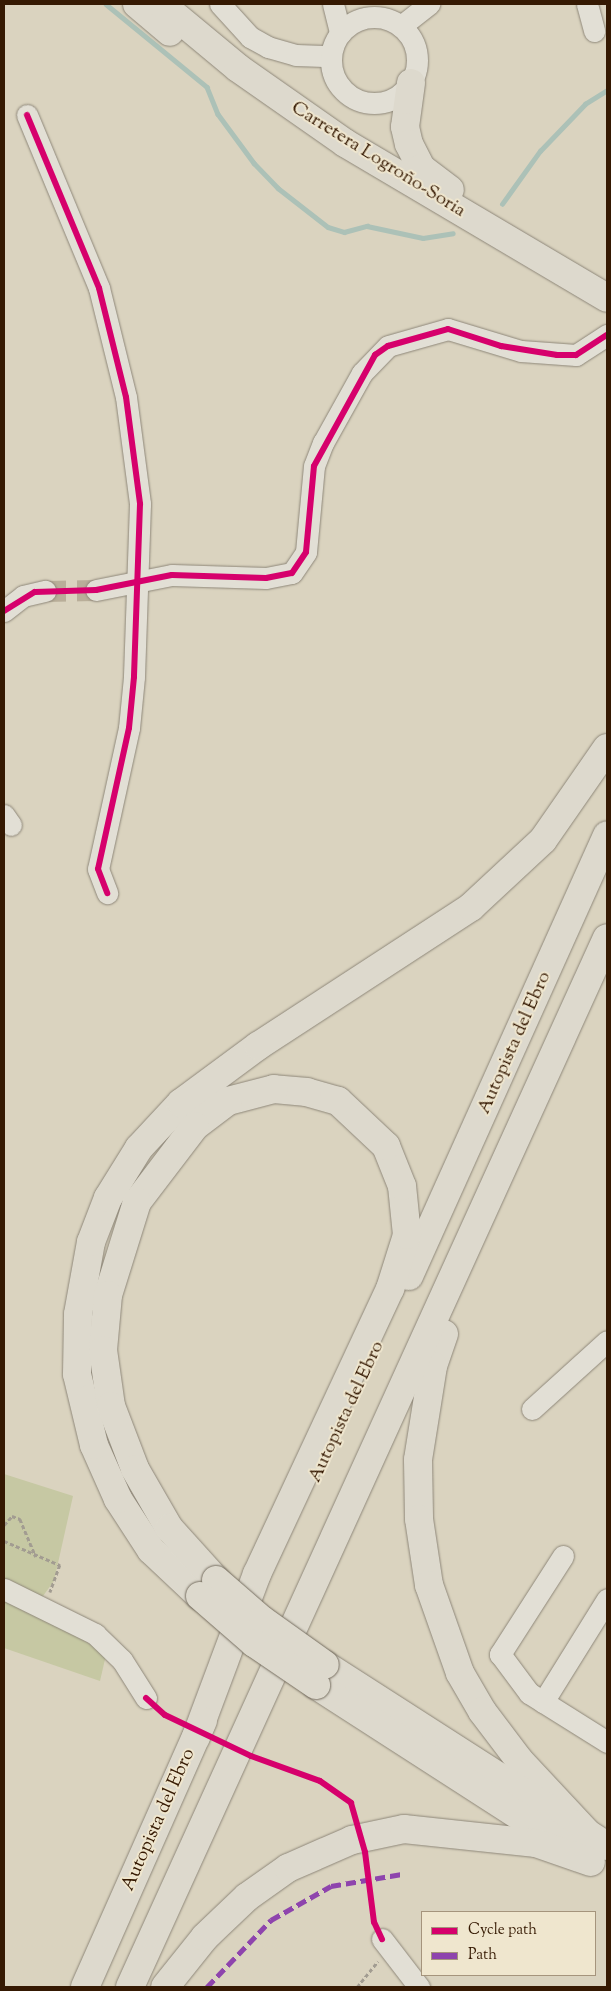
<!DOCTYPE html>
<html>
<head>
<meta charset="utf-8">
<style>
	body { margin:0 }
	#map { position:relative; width:611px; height:1991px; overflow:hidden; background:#dad3bf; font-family:"Sorts Mill Goudy",serif }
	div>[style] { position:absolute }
	.green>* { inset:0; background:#c6c8a3 }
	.stream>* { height:4.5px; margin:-2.25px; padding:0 2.25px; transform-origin:2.25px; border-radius:2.25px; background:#acc1b7 }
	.minor-tunnel>* { height:21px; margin-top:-10.5px; transform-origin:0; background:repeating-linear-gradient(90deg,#b9ae99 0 21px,transparent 0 32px) }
	.path>* { height:2.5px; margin-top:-1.25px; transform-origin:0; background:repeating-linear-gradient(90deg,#a29c91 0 4px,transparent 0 6.5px) }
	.roads { filter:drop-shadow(0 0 1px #8e8779) drop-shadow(0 0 1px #8e8779) }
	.minor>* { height:21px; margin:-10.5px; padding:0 10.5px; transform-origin:10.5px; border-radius:10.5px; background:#e2dfd5 }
	.minor>.ring { margin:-10.5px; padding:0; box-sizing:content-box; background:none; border:21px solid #e2dfd5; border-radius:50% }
	.highway>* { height:28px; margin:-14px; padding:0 14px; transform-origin:14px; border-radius:14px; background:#ddd9cd }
	.bridges { filter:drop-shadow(0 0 1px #766e60) drop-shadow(0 0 1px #766e60) }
	.highway-bridge>* { height:28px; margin:-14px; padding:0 14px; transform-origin:14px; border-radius:14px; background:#ddd9cd }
	.quiet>* { height:5px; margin-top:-2.5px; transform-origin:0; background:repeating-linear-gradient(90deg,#8e44ad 0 10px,transparent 0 15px) }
	.cycleway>* { height:6px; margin:-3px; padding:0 3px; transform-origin:3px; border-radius:3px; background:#d6006c }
	span { translate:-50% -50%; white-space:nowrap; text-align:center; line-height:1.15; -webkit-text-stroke:4px #efe6ce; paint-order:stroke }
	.street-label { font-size:19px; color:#351902 }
	.frame { position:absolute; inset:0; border:5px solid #351902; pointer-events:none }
	.legend { position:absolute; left:421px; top:1911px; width:175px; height:65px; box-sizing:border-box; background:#efe6ce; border:1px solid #a5947c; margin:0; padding:6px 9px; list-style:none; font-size:15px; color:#351902 }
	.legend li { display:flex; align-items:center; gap:10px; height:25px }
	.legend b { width:25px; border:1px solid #a5947c }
</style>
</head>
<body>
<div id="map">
	<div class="green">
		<i style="clip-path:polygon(4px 1474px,73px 1496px,54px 1581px,40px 1600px,4px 1582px)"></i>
		<i style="clip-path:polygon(4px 1599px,69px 1630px,106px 1655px,100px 1681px,4px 1648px)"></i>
	</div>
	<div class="stream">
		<i style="left:106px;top:4px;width:131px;rotate:39.4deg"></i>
		<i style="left:207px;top:87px;width:29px;rotate:68deg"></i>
		<i style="left:218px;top:114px;width:61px;rotate:53.7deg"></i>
		<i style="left:254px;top:163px;width:35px;rotate:46deg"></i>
		<i style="left:278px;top:188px;width:63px;rotate:38deg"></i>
		<i style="left:328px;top:227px;width:17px;rotate:17deg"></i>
		<i style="left:344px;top:232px;width:24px;rotate:-15deg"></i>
		<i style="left:367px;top:226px;width:57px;rotate:12.1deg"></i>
		<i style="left:423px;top:238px;width:30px;rotate:-9deg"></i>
		<i style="left:502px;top:204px;width:65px;rotate:-54.4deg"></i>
		<i style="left:540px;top:151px;width:65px;rotate:-46.2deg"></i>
		<i style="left:585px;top:104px;width:26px;rotate:-32deg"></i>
	</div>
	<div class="minor-tunnel">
		<i style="left:45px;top:591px;width:51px;rotate:-1.1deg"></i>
	</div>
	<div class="path">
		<i style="left:4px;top:1525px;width:12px;rotate:-48deg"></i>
		<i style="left:12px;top:1516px;width:9px;rotate:21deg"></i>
		<i style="left:20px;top:1519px;width:41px;rotate:67.2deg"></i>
		<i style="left:4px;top:1541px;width:61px;rotate:23.2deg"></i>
		<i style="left:60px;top:1565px;width:29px;rotate:110deg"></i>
		<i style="left:357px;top:1987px;width:33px;rotate:-51deg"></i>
	</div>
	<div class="roads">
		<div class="minor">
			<i style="left:220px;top:4px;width:45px;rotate:47.7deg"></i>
			<i style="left:250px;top:37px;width:21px;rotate:29deg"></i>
			<i style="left:268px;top:47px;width:29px;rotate:16deg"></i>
			<i style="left:296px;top:55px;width:35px;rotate:2deg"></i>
			<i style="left:333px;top:4px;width:30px;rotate:76deg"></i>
			<i style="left:587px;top:4px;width:28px;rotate:75deg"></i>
			<i class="ring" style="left:331px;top:17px;width:65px;height:65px"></i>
			<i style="left:401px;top:26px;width:36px;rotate:-38deg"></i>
			<i style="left:27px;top:115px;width:187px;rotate:67.4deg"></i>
			<i style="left:99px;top:288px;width:112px;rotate:76.1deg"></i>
			<i style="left:126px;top:397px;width:108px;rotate:82.5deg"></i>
			<i style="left:140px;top:504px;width:173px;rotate:92deg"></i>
			<i style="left:134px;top:677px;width:51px;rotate:95.6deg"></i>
			<i style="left:129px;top:728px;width:144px;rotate:102.4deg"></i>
			<i style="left:98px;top:869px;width:26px;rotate:69deg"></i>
			<i style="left:96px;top:590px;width:77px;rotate:-11.2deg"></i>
			<i style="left:172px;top:575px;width:94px;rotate:1.8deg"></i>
			<i style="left:266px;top:578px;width:26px;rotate:-11deg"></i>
			<i style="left:292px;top:573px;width:25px;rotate:-56deg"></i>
			<i style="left:306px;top:552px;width:86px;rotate:-84.7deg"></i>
			<i style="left:314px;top:466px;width:25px;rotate:-69deg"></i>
			<i style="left:323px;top:443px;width:80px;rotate:-60.9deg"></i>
			<i style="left:362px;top:373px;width:37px;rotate:-46deg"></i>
			<i style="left:388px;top:346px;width:62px;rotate:-15.8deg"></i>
			<i style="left:448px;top:329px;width:76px;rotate:16.8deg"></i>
			<i style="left:521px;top:351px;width:55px;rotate:4.2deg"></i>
			<i style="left:576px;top:355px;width:37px;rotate:-33deg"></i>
			<i style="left:4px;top:611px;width:24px;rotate:-38deg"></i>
			<i style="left:23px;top:596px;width:23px;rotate:-13deg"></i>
			<i style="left:4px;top:815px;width:12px;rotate:55deg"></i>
			<i style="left:532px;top:1409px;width:101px;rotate:-42.2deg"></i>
			<i style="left:563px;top:1556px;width:117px;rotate:122.7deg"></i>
			<i style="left:500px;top:1654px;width:49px;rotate:53.4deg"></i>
			<i style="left:529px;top:1693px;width:92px;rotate:32.1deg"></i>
			<i style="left:4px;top:1589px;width:102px;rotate:26.3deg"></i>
			<i style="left:95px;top:1634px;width:37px;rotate:44deg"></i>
			<i style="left:122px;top:1660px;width:45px;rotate:57.7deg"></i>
			<i style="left:543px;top:1702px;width:121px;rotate:-58.1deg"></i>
			<i style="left:382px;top:1939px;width:61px;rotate:52.4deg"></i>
		</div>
		<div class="highway">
			<i style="left:137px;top:4px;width:43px;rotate:40.3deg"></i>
			<i style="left:161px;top:4px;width:100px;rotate:39.7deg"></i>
			<i style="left:238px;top:68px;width:131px;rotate:35deg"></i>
			<i style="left:345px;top:143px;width:304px;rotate:30.6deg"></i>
			<i style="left:411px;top:83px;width:44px;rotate:97.8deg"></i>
			<i style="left:405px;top:127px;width:17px;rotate:77deg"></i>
			<i style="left:409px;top:144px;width:27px;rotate:63deg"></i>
			<i style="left:421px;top:168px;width:36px;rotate:37deg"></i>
			<i style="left:409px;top:1276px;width:483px;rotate:-65.8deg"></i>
			<i style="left:444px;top:1334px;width:34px;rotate:109deg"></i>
			<i style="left:433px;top:1366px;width:95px;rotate:99.1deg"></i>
			<i style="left:418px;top:1460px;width:59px;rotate:89deg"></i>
			<i style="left:419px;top:1519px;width:67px;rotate:81.4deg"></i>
			<i style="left:429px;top:1585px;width:93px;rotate:70.6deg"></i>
			<i style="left:460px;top:1673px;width:44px;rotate:59.9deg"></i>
			<i style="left:482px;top:1711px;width:61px;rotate:52.9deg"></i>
			<i style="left:519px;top:1760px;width:103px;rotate:47deg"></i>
			<i style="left:200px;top:1596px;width:67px;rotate:-136.8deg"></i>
			<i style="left:151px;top:1550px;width:61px;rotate:-122.9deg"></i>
			<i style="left:118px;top:1499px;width:59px;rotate:-114deg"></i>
			<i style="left:94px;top:1445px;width:73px;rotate:-103.5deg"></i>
			<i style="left:77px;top:1374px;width:60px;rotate:-89deg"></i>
			<i style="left:78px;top:1314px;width:73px;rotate:-79.8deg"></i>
			<i style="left:91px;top:1242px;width:47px;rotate:-68.9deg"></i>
			<i style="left:108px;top:1198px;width:59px;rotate:-58.2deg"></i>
			<i style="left:139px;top:1148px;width:62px;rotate:-47deg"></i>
			<i style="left:181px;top:1103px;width:96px;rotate:-36.5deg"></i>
			<i style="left:258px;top:1046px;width:254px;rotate:-33.1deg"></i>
			<i style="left:471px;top:907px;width:98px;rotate:-42.9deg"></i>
			<i style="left:543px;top:840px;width:112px;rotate:-55.2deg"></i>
			<i style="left:325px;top:1665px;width:335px;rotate:32.7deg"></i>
			<i style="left:316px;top:1685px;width:294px;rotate:32.8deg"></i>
			<i style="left:196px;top:1737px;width:174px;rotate:-69.5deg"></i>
			<i style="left:257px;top:1574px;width:315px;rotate:-65deg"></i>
			<i style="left:390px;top:1289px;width:57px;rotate:-72.5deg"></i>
			<i style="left:407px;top:1235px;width:49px;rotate:-95.8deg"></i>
			<i style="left:402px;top:1186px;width:43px;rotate:-111.8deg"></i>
			<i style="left:386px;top:1146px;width:66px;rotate:-136.8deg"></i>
			<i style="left:338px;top:1101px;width:32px;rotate:-164deg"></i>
			<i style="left:307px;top:1092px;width:33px;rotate:-175deg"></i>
			<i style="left:274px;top:1089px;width:48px;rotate:165.4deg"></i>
			<i style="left:228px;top:1101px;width:41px;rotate:142.9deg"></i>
			<i style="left:195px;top:1126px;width:96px;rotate:127.3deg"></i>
			<i style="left:137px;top:1202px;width:97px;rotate:107.3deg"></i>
			<i style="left:108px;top:1295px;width:55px;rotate:95.2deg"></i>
			<i style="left:103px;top:1350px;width:57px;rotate:81.9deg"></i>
			<i style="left:111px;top:1406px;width:67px;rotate:69.1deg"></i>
			<i style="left:135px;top:1469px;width:68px;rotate:60deg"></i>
			<i style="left:169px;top:1528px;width:70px;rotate:47.9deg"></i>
			<i style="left:85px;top:1987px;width:291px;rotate:-66.1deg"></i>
			<i style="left:130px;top:1987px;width:1152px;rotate:-65.55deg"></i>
			<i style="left:165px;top:1987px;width:64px;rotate:-51.3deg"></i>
			<i style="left:205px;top:1937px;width:58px;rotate:-43.6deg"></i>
			<i style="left:247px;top:1897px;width:50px;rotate:-35.3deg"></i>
			<i style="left:288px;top:1868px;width:70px;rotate:-23.6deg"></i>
			<i style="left:352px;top:1840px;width:53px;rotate:-11.9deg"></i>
			<i style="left:404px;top:1829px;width:133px;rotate:6.1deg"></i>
			<i style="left:536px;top:1843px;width:58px;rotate:19.1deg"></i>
		</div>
	</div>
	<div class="bridges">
		<div class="highway-bridge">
			<i style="left:216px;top:1580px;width:61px;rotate:41deg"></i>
			<i style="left:262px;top:1620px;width:77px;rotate:35.5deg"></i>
			<i style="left:200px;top:1596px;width:72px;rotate:41deg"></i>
			<i style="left:254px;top:1643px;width:75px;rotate:34.1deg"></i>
		</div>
	</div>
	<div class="quiet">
		<i style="left:207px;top:1987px;width:93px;rotate:-46.3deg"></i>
		<i style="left:271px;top:1920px;width:69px;rotate:-29.5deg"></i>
		<i style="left:331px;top:1886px;width:72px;rotate:-9.6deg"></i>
	</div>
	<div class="cycleway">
		<i style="left:27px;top:115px;width:187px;rotate:67.4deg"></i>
		<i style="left:99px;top:288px;width:112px;rotate:76.1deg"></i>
		<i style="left:126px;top:397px;width:108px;rotate:82.5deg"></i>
		<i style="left:140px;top:504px;width:173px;rotate:92deg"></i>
		<i style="left:134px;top:677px;width:51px;rotate:95.6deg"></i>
		<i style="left:129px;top:728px;width:144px;rotate:102.4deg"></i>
		<i style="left:98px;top:869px;width:26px;rotate:69deg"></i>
		<i style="left:4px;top:611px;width:36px;rotate:-32deg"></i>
		<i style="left:35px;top:592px;width:61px;rotate:-1.9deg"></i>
		<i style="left:96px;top:590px;width:77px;rotate:-11.2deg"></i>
		<i style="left:172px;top:575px;width:94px;rotate:1.8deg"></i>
		<i style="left:266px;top:578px;width:26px;rotate:-11deg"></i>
		<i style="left:292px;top:573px;width:25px;rotate:-56deg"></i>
		<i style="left:306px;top:552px;width:86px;rotate:-84.7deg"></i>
		<i style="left:314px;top:466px;width:127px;rotate:-61.2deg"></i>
		<i style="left:375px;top:355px;width:16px;rotate:-35deg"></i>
		<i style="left:388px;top:346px;width:62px;rotate:-15.8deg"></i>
		<i style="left:448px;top:329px;width:56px;rotate:17.8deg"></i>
		<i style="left:501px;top:346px;width:57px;rotate:9.1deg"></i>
		<i style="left:557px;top:355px;width:19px"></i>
		<i style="left:576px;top:355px;width:37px;rotate:-33deg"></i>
		<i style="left:146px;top:1698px;width:25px;rotate:42deg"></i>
		<i style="left:165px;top:1715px;width:95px;rotate:25.5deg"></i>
		<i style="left:251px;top:1756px;width:73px;rotate:19.9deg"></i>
		<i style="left:320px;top:1781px;width:38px;rotate:35deg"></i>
		<i style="left:351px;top:1803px;width:51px;rotate:74.1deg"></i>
		<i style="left:365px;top:1852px;width:71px;rotate:82.7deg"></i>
		<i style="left:374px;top:1922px;width:19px;rotate:65deg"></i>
	</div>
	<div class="street-label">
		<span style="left:378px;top:160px;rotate:32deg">Carretera Logroño-Soria</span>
		<span style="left:515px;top:1043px;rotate:-66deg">Autopista del Ebro</span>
		<span style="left:347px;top:1412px;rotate:-65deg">Autopista del Ebro</span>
		<span style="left:159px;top:1820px;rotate:-66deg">Autopista del Ebro</span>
	</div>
	<div class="frame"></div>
	<ul class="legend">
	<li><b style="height:6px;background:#d6006c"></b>Cycle path</li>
	<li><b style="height:6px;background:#8e44ad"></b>Path</li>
	</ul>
</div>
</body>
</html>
